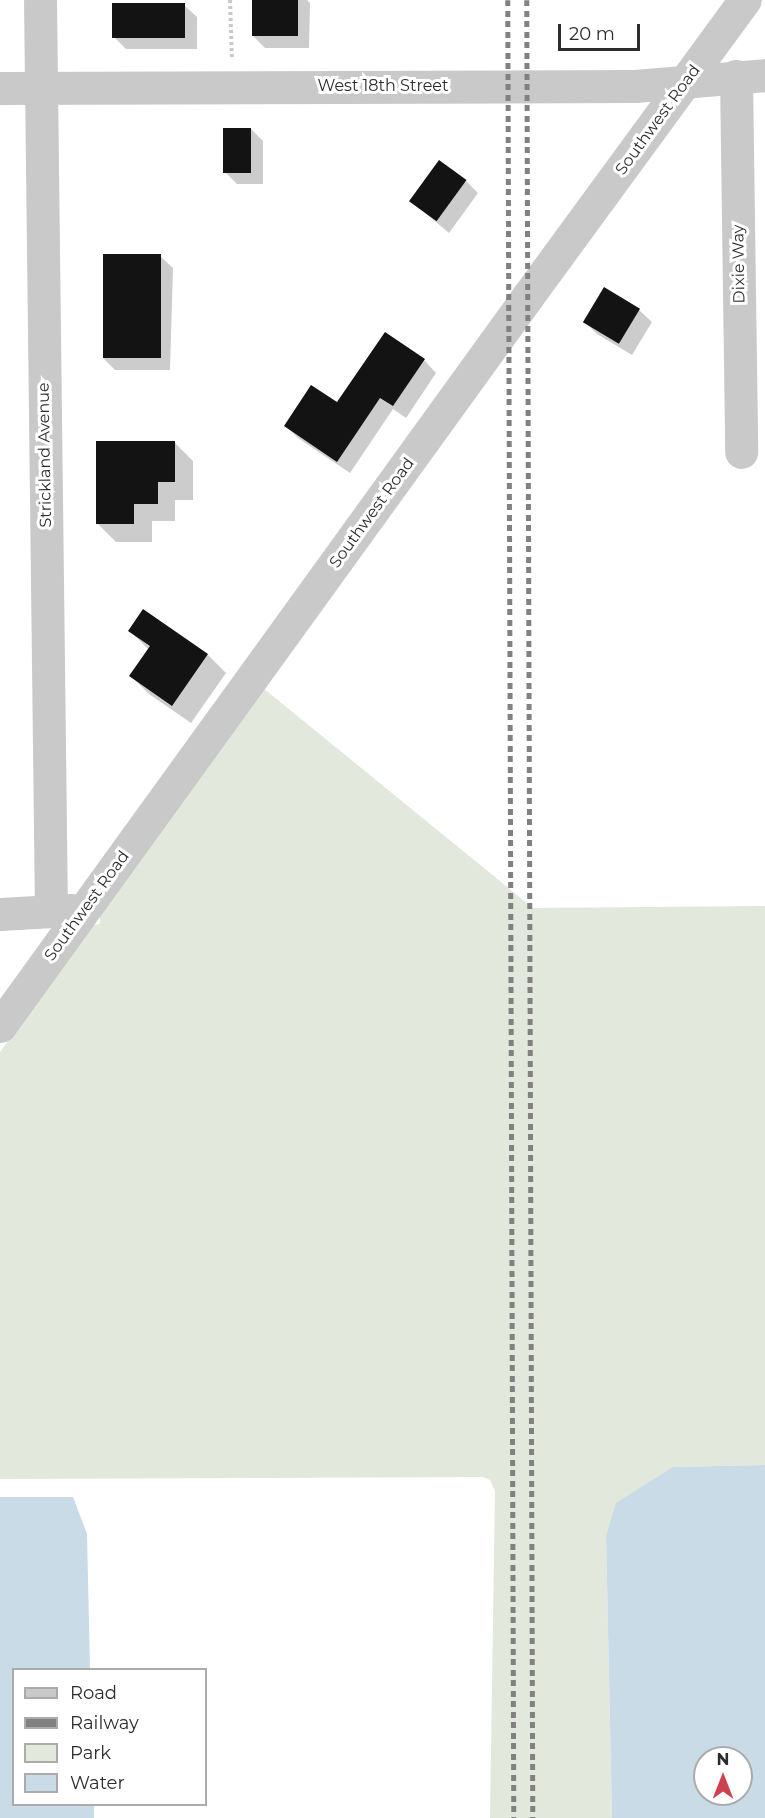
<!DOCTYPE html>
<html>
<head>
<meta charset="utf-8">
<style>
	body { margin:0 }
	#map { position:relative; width:765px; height:1818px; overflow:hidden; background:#fff; font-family:Montserrat,sans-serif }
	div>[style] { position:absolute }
	.green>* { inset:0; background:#e2e8db }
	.water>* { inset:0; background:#c9dbe6 }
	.shadow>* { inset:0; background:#0003 }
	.building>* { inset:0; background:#131313; transform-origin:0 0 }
	.path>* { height:4px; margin-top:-2px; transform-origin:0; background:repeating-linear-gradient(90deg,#c9c9c9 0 3px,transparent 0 6px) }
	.minor>* { height:33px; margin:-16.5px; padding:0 16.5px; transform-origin:16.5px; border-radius:16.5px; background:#c9c9c9 }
	.rail>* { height:4.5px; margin-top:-2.25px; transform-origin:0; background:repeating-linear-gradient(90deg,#818181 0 6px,transparent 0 10.5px) }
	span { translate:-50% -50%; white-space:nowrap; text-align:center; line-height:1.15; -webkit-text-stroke:6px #fff; paint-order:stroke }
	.street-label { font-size:16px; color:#2c2c2c }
	.legend { position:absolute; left:12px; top:1668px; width:195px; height:138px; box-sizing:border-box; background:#fff; border:2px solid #ababab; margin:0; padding:8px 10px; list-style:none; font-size:18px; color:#2c2c2c }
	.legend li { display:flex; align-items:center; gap:12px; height:30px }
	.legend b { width:30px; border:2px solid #ababab }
	.north { position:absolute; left:693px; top:1746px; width:60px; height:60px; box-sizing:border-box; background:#fff; border:2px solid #ababab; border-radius:50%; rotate:0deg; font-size:16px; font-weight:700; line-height:24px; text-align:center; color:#2c2c2c }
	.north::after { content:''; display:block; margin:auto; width:21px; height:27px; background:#d0414e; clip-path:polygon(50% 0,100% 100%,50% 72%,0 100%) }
	.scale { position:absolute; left:558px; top:24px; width:82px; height:27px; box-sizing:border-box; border:3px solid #2c2c2c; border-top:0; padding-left:8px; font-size:18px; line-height:21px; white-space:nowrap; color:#2c2c2c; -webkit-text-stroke:4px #fff; paint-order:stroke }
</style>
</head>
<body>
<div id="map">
	<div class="green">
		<i style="clip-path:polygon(263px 688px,533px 908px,765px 906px,765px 1465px,673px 1467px,606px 1536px,612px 1818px,490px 1818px,495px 1491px,490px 1480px,483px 1477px,0 1479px,0 1052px,92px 925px,100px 924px,100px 914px)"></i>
	</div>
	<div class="water">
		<i style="clip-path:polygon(evenodd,765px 1465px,765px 1818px,612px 1818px,606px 1536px,616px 1503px,673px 1467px,765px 1465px,705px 1758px,741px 1758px,741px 1794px,705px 1794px,705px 1758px)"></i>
		<i style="clip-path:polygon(0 1497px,73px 1497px,87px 1534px,90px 1669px,14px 1670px,14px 1804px,94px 1805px,94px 1818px,0 1818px)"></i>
	</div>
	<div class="shadow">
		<i style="clip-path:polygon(253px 0,307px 0,310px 3px,309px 48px,265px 48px,253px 36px)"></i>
		<i style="clip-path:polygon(184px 5px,197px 17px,197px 49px,126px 49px,114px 37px)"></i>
		<i style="clip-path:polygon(251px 129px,263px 141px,263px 184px,237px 184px,225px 172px)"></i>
		<i style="clip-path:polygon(466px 181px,478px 193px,449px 233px,411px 201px)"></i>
		<i style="clip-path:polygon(160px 256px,173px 268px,170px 370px,115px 370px,103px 358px)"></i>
		<i style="clip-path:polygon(639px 310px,652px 322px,632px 355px,597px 334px,585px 322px)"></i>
		<i style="clip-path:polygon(385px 334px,424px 360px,436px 373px,406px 418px,393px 409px,350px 473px,298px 438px,286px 426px,337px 404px)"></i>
		<i style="clip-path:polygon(174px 442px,193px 461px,193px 500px,175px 500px,175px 521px,152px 521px,152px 542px,116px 542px,98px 524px)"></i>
		<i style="clip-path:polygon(144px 611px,208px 655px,226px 673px,191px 723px,149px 694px,131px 676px,149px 650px,130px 631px)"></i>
	</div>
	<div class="building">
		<i style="left:252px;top:0;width:46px;height:36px"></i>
		<i style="left:112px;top:3px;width:73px;height:35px"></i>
		<i style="left:223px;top:128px;width:28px;height:45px"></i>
		<i style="left:439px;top:160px;width:34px;height:51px;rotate:36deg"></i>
		<i style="left:103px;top:254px;width:58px;height:104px"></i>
		<i style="left:604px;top:287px;width:42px;height:41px;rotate:31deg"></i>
		<i style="clip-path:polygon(385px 332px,425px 359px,393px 406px,380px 398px,337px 462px,284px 426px,311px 385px,337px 402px)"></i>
		<i style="clip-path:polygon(96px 441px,175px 441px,175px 482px,158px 482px,158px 504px,134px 504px,134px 524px,96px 524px)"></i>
		<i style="clip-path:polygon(143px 609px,208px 654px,172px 706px,129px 676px,150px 646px,128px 631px)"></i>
	</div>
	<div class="path">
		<i style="left:230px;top:0;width:59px;rotate:88.1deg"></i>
	</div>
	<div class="minor">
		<i style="left:40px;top:0;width:911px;rotate:89.31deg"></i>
		<i style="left:736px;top:76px;width:376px;rotate:89.2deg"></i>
		<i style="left:0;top:88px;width:635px;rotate:-0.18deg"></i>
		<i style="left:635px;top:86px;width:130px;rotate:-4.8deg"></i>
		<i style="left:0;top:914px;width:71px;rotate:-3.2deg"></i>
		<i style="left:0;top:1026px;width:901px;rotate:-54.12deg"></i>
		<i style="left:528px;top:296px;width:367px;rotate:-53.8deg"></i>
	</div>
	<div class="rail">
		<i style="left:508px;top:0;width:1818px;rotate:89.81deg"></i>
		<i style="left:527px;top:0;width:1818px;rotate:89.81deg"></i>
	</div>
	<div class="street-label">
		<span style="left:383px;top:86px">West 18th Street</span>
		<span style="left:658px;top:120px;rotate:-54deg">Southwest Road</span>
		<span style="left:739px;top:264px;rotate:-91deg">Dixie Way</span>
		<span style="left:45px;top:455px;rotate:-91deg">Strickland Avenue</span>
		<span style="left:372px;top:513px;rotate:-54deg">Southwest Road</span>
		<span style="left:87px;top:906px;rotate:-54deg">Southwest Road</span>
	</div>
	<ul class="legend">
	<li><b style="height:8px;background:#c9c9c9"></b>Road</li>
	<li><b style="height:8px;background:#818181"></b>Railway</li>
	<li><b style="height:16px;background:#e2e8db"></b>Park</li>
	<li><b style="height:16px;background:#c9dbe6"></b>Water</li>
	</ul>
	<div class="north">N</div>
	<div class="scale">20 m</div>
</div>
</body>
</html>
